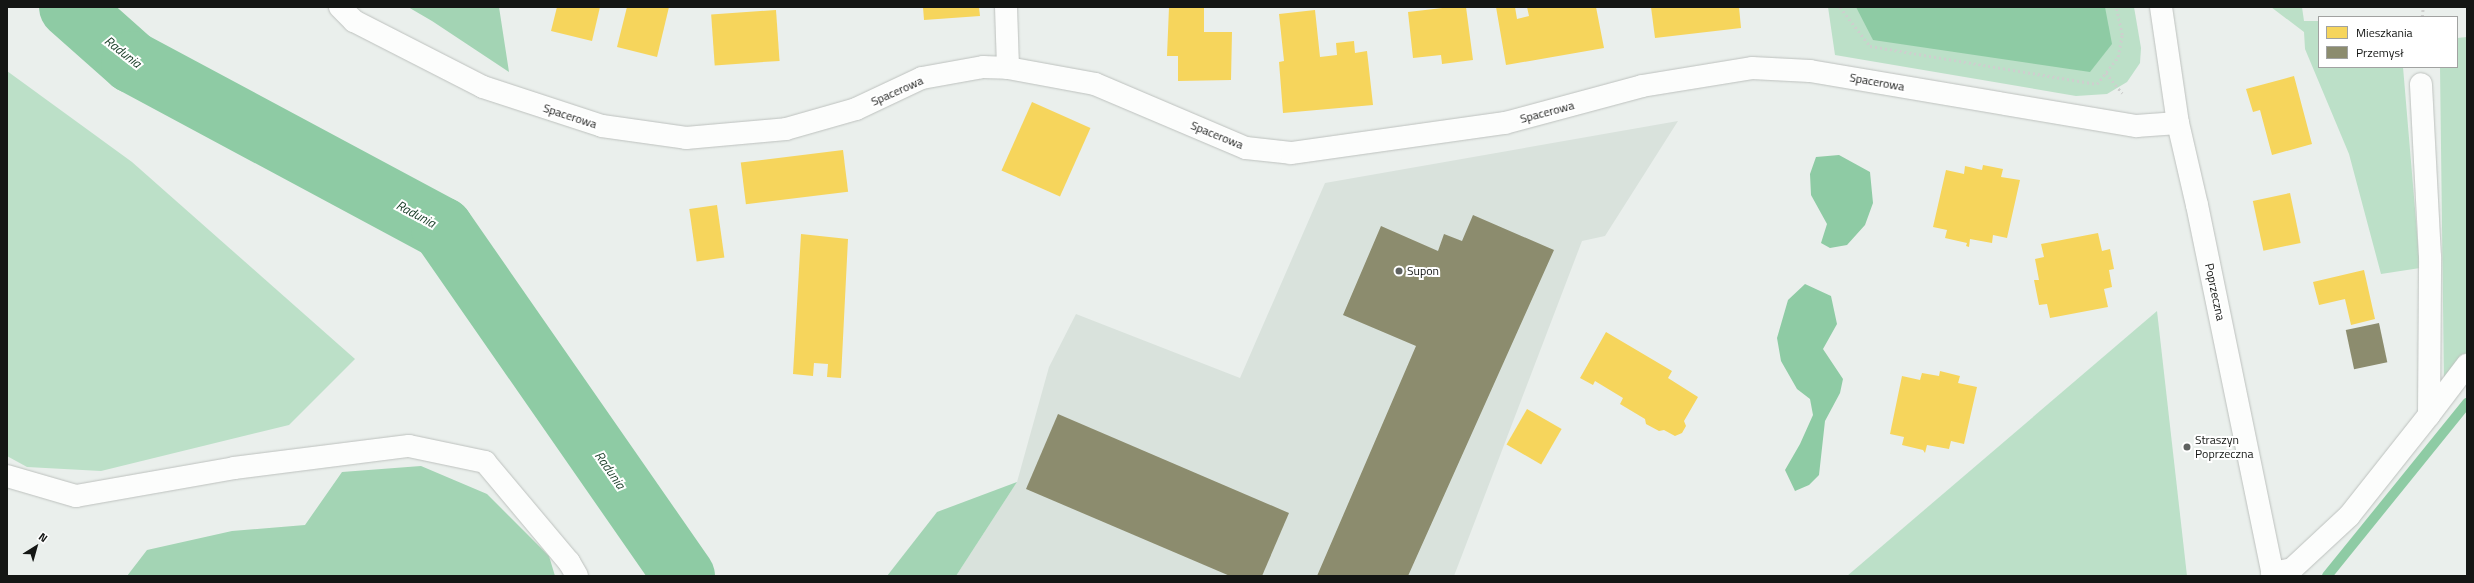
<!DOCTYPE html>
<html>
<head>
<meta charset="utf-8">
<style>
	body { margin:0 }
	#map { position:relative; width:2474px; height:583px; overflow:hidden; background:#eaefec; font-family:"Titillium Web",sans-serif }
	div>[style] { position:absolute }
	.built>* { inset:0; background:#d9e2dc }
	.green>* { inset:0; background:#bce0c8 }
	.forest>* { inset:0; background:#a3d4b4 }
	.water>* { inset:0; background:#8ecba4 }
	.homes>* { inset:0; background:#f6d55c; transform-origin:0 0 }
	.industry>* { inset:0; background:#8c8c6e; transform-origin:0 0 }
	.stream>* { height:10px; margin:-5px; padding:0 5px; transform-origin:5px; border-radius:5px; background:#8ecba4 }
	.river>* { height:62px; margin:-31px; padding:0 31px; transform-origin:31px; border-radius:31px; background:#8ecba4 }
	.path>* { height:2.5px; margin-top:-1.25px; transform-origin:0; background:repeating-linear-gradient(90deg,#cecfce 0 2px,transparent 0 5px) }
	.roads { filter:drop-shadow(0 0 1px #bdc1be) drop-shadow(0 0 1px #bdc1be) }
	.minor>* { height:22px; margin:-11px; padding:0 11px; transform-origin:11px; border-radius:11px; background:#fcfdfc }
	.dots>* { width:11px; height:11px; translate:-50% -50%; box-sizing:border-box; border:2px solid #fff; border-radius:50% }
	span { translate:-50% -50%; white-space:nowrap; text-align:center; line-height:1.15; -webkit-text-stroke:4px #fff; paint-order:stroke }
	.street-label { font-size:12px; color:#141614 }
	.poi-label { font-size:12px; color:#141614 }
	.left { translate:0 -50%; text-align:left }
	.water-label { font-size:13px; color:#183c26; font-style:italic }
	.frame { position:absolute; inset:0; border:8px solid #141614; pointer-events:none }
	.legend { position:absolute; left:2318px; top:16px; width:140px; height:52px; box-sizing:border-box; background:#fff; border:1px solid #a1a2a1; margin:0; padding:5px 7px; list-style:none; font-size:12px; color:#141614 }
	.legend li { display:flex; align-items:center; gap:8px; height:20px }
	.legend b { width:20px; border:1px solid #a1a2a1 }
	.north { position:absolute; left:16px; top:527px; width:40px; height:40px; -webkit-text-stroke:3px #fff; paint-order:stroke; rotate:37deg; font-size:11px; font-weight:700; line-height:16px; text-align:center; color:#141614 }
	.north::after { content:''; display:block; margin:auto; width:14px; height:18px; background:#141614; clip-path:polygon(50% 0,100% 100%,50% 72%,0 100%) }
</style>
</head>
<body>
<div id="map">
	<div class="built">
		<i style="clip-path:polygon(1678px 121px,1605px 236px,1582px 241px,1454px 576px,956px 576px,1017px 482px,1049px 367px,1076px 314px,1240px 378px,1325px 183px)"></i>
	</div>
	<div class="green">
		<i style="clip-path:polygon(1828px 7px,2134px 7px,2141px 48px,2140px 63px,2127px 82px,2107px 94px,2076px 96px,1835px 55px)"></i>
		<i style="clip-path:polygon(2271px 7px,2302px 7px,2304px 21px,2319px 21px,2319px 67px,2403px 67px,2420px 268px,2381px 274px,2349px 154px,2305px 49px,2304px 32px)"></i>
		<i style="clip-path:polygon(2467px 37px,2467px 353px,2444px 384px,2440px 67px,2457px 67px,2457px 38px)"></i>
		<i style="clip-path:polygon(7px 71px,132px 162px,355px 359px,289px 425px,101px 471px,27px 467px,7px 456px)"></i>
		<i style="clip-path:polygon(2157px 311px,2187px 576px,1847px 576px)"></i>
	</div>
	<div class="forest">
		<i style="clip-path:polygon(408px 7px,499px 7px,509px 72px,432px 21px)"></i>
		<i style="clip-path:polygon(421px 466px,487px 494px,549px 556px,555px 576px,127px 576px,147px 550px,232px 531px,305px 525px,342px 472px)"></i>
		<i style="clip-path:polygon(1017px 482px,956px 576px,887px 576px,937px 512px)"></i>
	</div>
	<div class="water">
		<i style="clip-path:polygon(1856px 7px,2105px 7px,2112px 44px,2090px 72px,1873px 40px)"></i>
		<i style="clip-path:polygon(1839px 155px,1870px 172px,1873px 203px,1865px 225px,1847px 245px,1830px 248px,1821px 243px,1827px 224px,1811px 195px,1810px 174px,1816px 157px)"></i>
		<i style="clip-path:polygon(1805px 284px,1831px 296px,1837px 324px,1823px 349px,1843px 379px,1840px 393px,1825px 421px,1819px 475px,1809px 485px,1795px 491px,1785px 470px,1800px 444px,1813px 415px,1810px 399px,1797px 389px,1781px 361px,1777px 338px,1788px 300px)"></i>
	</div>
	<div class="homes">
		<i style="clip-path:polygon(557px 7px,600px 7px,592px 41px,551px 31px)"></i>
		<i style="clip-path:polygon(627px 7px,669px 7px,657px 57px,617px 47px)"></i>
		<i style="clip-path:polygon(923px 7px,979px 7px,980px 16px,924px 20px)"></i>
		<i style="clip-path:polygon(1169px 7px,1204px 7px,1204px 32px,1232px 32px,1231px 80px,1178px 81px,1178px 56px,1167px 56px)"></i>
		<i style="clip-path:polygon(1451px 7px,1466px 7px,1473px 60px,1442px 64px,1441px 55px,1413px 58px,1408px 12px)"></i>
		<i style="clip-path:polygon(1496px 7px,1515px 7px,1517px 19px,1529px 16px,1527px 7px,1596px 7px,1604px 48px,1506px 65px)"></i>
		<i style="clip-path:polygon(1651px 7px,1739px 7px,1741px 28px,1655px 38px)"></i>
		<i style="left:776px;top:10px;width:51px;height:65px;rotate:86deg"></i>
		<i style="clip-path:polygon(1315px 10px,1320px 57px,1337px 55px,1336px 43px,1354px 41px,1355px 53px,1367px 51px,1373px 105px,1283px 113px,1279px 62px,1284px 61px,1279px 14px)"></i>
		<i style="clip-path:polygon(2294px 76px,2312px 144px,2272px 155px,2260px 110px,2253px 112px,2246px 89px)"></i>
		<i style="left:1032px;top:102px;width:64px;height:75px;rotate:24deg"></i>
		<i style="left:843px;top:150px;width:42px;height:103px;rotate:83deg"></i>
		<i style="clip-path:polygon(1983px 165px,2003px 169px,2001px 177px,2020px 180px,2007px 238px,1993px 235px,1992px 243px,1970px 239px,1969px 247px,1966px 246px,1967px 243px,1945px 238px,1947px 230px,1933px 227px,1946px 170px,1964px 174px,1965px 166px,1982px 170px)"></i>
		<i style="left:2290px;top:193px;width:51px;height:38px;rotate:78deg"></i>
		<i style="left:717px;top:205px;width:53px;height:28px;rotate:82deg"></i>
		<i style="clip-path:polygon(2098px 233px,2102px 251px,2110px 249px,2114px 269px,2109px 270px,2112px 287px,2104px 289px,2108px 307px,2050px 318px,2047px 304px,2039px 305px,2034px 280px,2039px 280px,2035px 259px,2044px 257px,2041px 244px)"></i>
		<i style="clip-path:polygon(801px 234px,848px 239px,841px 378px,827px 377px,828px 364px,814px 363px,813px 376px,793px 374px)"></i>
		<i style="clip-path:polygon(2364px 270px,2375px 319px,2351px 325px,2345px 299px,2319px 305px,2313px 282px)"></i>
		<i style="clip-path:polygon(1606px 332px,1672px 371px,1668px 378px,1698px 397px,1684px 421px,1686px 426px,1682px 433px,1675px 436px,1664px 430px,1659px 431px,1646px 424px,1645px 419px,1620px 404px,1623px 398px,1595px 381px,1593px 385px,1580px 378px)"></i>
		<i style="clip-path:polygon(1940px 371px,1960px 376px,1958px 383px,1977px 387px,1964px 444px,1951px 441px,1949px 449px,1927px 445px,1925px 453px,1923px 450px,1902px 445px,1904px 437px,1890px 434px,1902px 376px,1920px 380px,1922px 373px,1939px 376px)"></i>
		<i style="left:1527px;top:409px;width:40px;height:41px;rotate:30deg"></i>
	</div>
	<div class="industry">
		<i style="clip-path:polygon(1473px 215px,1554px 250px,1408px 576px,1317px 576px,1416px 346px,1343px 315px,1381px 226px,1438px 251px,1444px 234px,1462px 241px)"></i>
		<i style="left:2379px;top:323px;width:40px;height:34px;rotate:78deg"></i>
		<i style="clip-path:polygon(1058px 414px,1289px 513px,1262px 576px,1230px 576px,1026px 489px)"></i>
	</div>
	<div class="stream">
		<i style="left:2327px;top:576px;width:223px;rotate:-51deg"></i>
	</div>
	<div class="river">
		<i style="left:70px;top:7px;width:83px;rotate:41.6deg"></i>
		<i style="left:132px;top:62px;width:352px;rotate:28.2deg"></i>
		<i style="left:442px;top:228px;width:424px;rotate:55.2deg"></i>
	</div>
	<div class="path">
		<i style="left:1840px;top:7px;width:49px;rotate:52.4deg"></i>
		<i style="left:1870px;top:46px;width:230px;rotate:9.5deg"></i>
		<i style="left:2097px;top:84px;width:34px;rotate:-52deg"></i>
		<i style="left:2118px;top:57px;width:22px;rotate:-80deg"></i>
		<i style="left:2122px;top:35px;width:29px;rotate:-102deg"></i>
		<i style="left:2422px;top:17px;width:10px;rotate:-84deg"></i>
		<i style="left:2106px;top:73px;width:26px;rotate:51deg"></i>
	</div>
	<div class="roads">
		<div class="minor">
			<i style="left:340px;top:7px;width:20px;rotate:45deg"></i>
			<i style="left:354px;top:21px;width:145px;rotate:27.1deg"></i>
			<i style="left:483px;top:87px;width:125px;rotate:18.1deg"></i>
			<i style="left:602px;top:126px;width:85px;rotate:8.1deg"></i>
			<i style="left:686px;top:138px;width:100px;rotate:-5.1deg"></i>
			<i style="left:786px;top:129px;width:73px;rotate:-15.9deg"></i>
			<i style="left:856px;top:109px;width:73px;rotate:-25.2deg"></i>
			<i style="left:922px;top:78px;width:62px;rotate:-10.2deg"></i>
			<i style="left:983px;top:67px;width:25px;rotate:2deg"></i>
			<i style="left:1008px;top:68px;width:88px;rotate:10.4deg"></i>
			<i style="left:1095px;top:84px;width:164px;rotate:23deg"></i>
			<i style="left:1246px;top:148px;width:45px;rotate:6.3deg"></i>
			<i style="left:1291px;top:153px;width:216px;rotate:-8deg"></i>
			<i style="left:1505px;top:123px;width:142px;rotate:-15.1deg"></i>
			<i style="left:1642px;top:86px;width:111px;rotate:-9.3deg"></i>
			<i style="left:1752px;top:68px;width:58px;rotate:3deg"></i>
			<i style="left:1810px;top:71px;width:331px;rotate:9.6deg"></i>
			<i style="left:2136px;top:126px;width:42px;rotate:-4.1deg"></i>
			<i style="left:1006px;top:7px;width:61px;rotate:88.1deg"></i>
			<i style="left:2161px;top:7px;width:117px;rotate:81.7deg"></i>
			<i style="left:2178px;top:123px;width:84px;rotate:77deg"></i>
			<i style="left:2197px;top:205px;width:379px;rotate:78.4deg"></i>
			<i style="left:2429px;top:415px;width:63px;rotate:-52.8deg"></i>
			<i style="left:7px;top:476px;width:72px;rotate:16.2deg"></i>
			<i style="left:76px;top:496px;width:160px;rotate:-10deg"></i>
			<i style="left:234px;top:468px;width:176px;rotate:-7.2deg"></i>
			<i style="left:409px;top:446px;width:78px;rotate:11.9deg"></i>
			<i style="left:485px;top:462px;width:131px;rotate:50deg"></i>
			<i style="left:569px;top:562px;width:16px;rotate:60deg"></i>
			<i style="left:2272px;top:573px;width:20px;rotate:-11deg"></i>
			<i style="left:2292px;top:569px;width:78px;rotate:-42.9deg"></i>
			<i style="left:2349px;top:516px;width:129px;rotate:-51.6deg"></i>
			<i style="left:2429px;top:415px;width:158px;rotate:-89.6deg"></i>
			<i style="left:2430px;top:257px;width:173px;rotate:-93deg"></i>
		</div>
	</div>
	<div class="dots">
		<i style="left:1399px;top:271px;background:#5f6260"></i>
		<i style="left:2187px;top:447px;background:#5f6260"></i>
	</div>
	<div class="street-label">
		<span style="left:1877px;top:82px;rotate:10deg">Spacerowa</span>
		<span style="left:897px;top:91px;rotate:-24deg">Spacerowa</span>
		<span style="left:1547px;top:112px;rotate:-15deg">Spacerowa</span>
		<span style="left:570px;top:116px;rotate:18deg">Spacerowa</span>
		<span style="left:1217px;top:135px;rotate:22deg">Spacerowa</span>
		<span style="left:2215px;top:292px;rotate:78deg">Poprzeczna</span>
	</div>
	<div class="poi-label">
		<span class="left" style="left:1407px;top:271px">Supon</span>
		<span class="left" style="left:2195px;top:447px">Straszyn<br>Poprzeczna</span>
	</div>
	<div class="water-label">
		<span style="left:123px;top:52px;rotate:38deg">Radunia</span>
		<span style="left:416px;top:214px;rotate:28deg">Radunia</span>
		<span style="left:610px;top:470px;rotate:55deg">Radunia</span>
	</div>
	<div class="frame"></div>
	<ul class="legend">
	<li><b style="height:11px;background:#f6d55c"></b>Mieszkania</li>
	<li><b style="height:11px;background:#8c8c6e"></b>Przemysł</li>
	</ul>
	<div class="north">N</div>
</div>
</body>
</html>
